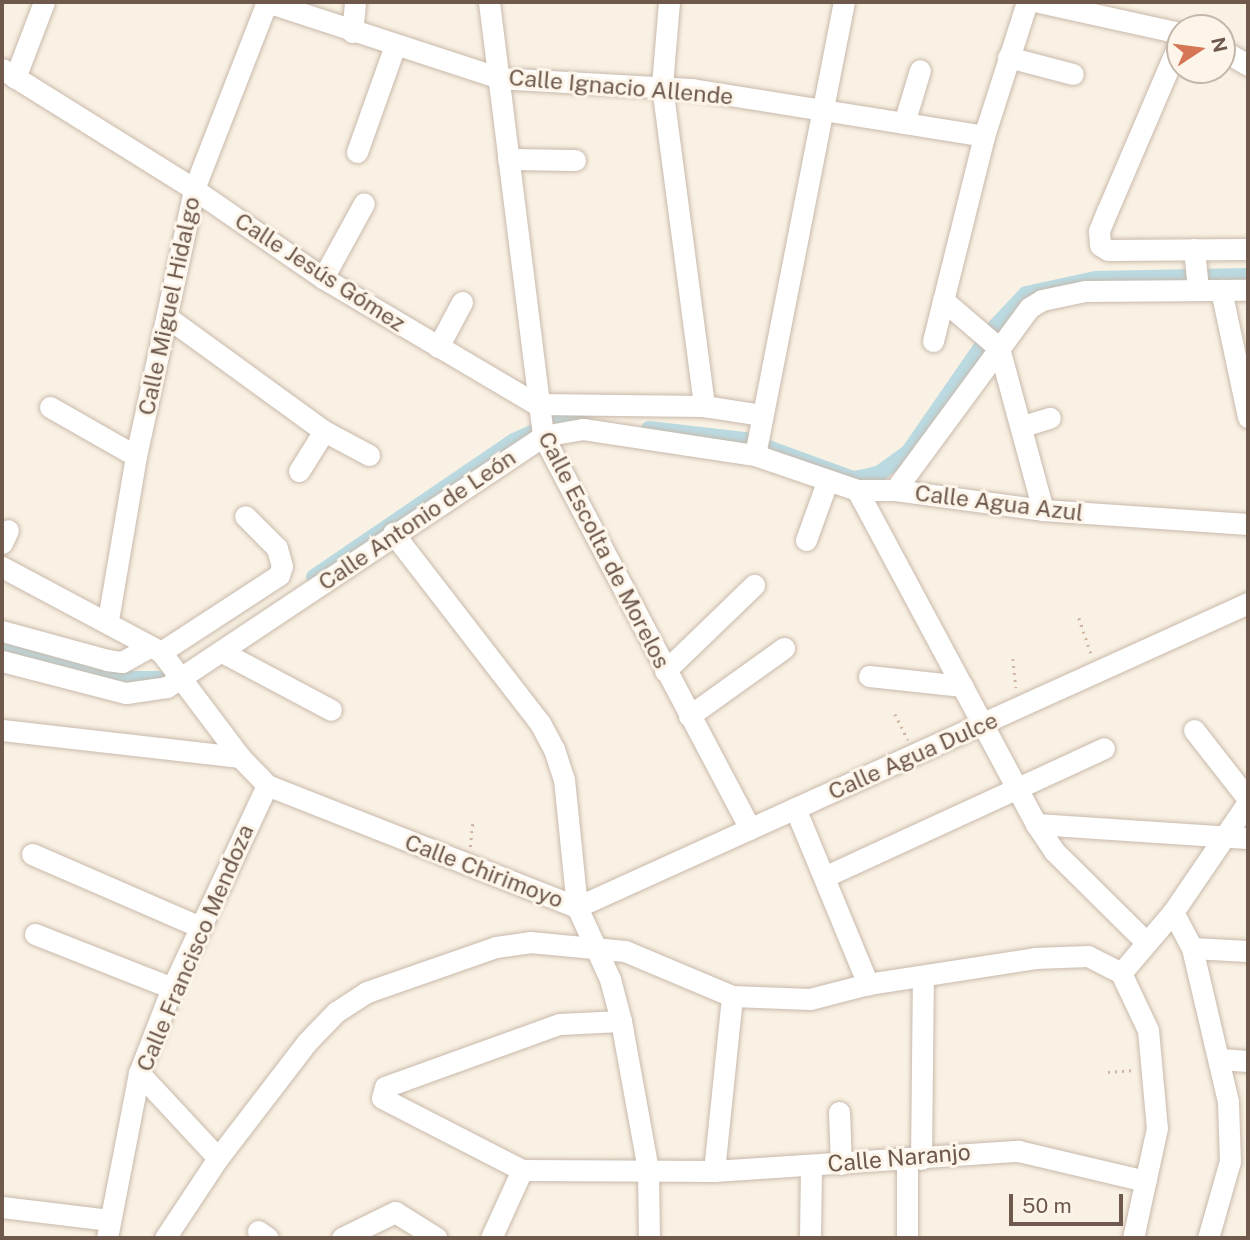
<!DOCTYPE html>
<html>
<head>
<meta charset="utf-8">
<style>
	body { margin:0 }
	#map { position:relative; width:1250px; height:1240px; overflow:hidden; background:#f9f1e3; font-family:"Public Sans",sans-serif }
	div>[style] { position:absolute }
	.canal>* { height:16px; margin:-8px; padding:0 8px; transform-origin:8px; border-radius:8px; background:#bad9e0 }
	.path>* { height:2.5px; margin-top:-1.25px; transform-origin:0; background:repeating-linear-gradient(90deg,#d0b5a2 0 2px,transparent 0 7px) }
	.roads { filter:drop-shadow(0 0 2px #c8b9ab) drop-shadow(0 0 2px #c8b9ab) }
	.minor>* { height:21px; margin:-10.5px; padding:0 10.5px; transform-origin:10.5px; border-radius:10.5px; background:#fff }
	span { translate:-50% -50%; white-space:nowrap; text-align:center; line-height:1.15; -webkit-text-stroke:6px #fdf5e9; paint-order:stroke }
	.street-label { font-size:23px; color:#6e594c }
	.frame { position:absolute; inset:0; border:4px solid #6e594c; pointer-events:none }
	.north { position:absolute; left:1166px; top:14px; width:70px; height:70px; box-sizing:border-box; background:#fdf5e9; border:2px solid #c4b7aa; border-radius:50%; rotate:77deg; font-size:19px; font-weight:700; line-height:28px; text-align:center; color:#6e594c }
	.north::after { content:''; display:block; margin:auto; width:24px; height:32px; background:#d57756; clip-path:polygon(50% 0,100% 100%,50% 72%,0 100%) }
	.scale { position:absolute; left:1009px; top:1194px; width:114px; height:32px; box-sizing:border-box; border:4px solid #6e594c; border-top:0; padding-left:9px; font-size:21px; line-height:24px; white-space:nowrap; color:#6e594c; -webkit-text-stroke:5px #fdf5e9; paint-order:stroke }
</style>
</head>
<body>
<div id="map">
	<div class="canal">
		<i style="left:649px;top:429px;width:98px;rotate:6.5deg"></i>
		<i style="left:746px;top:440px;width:114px;rotate:20deg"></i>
		<i style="left:853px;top:479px;width:12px;rotate:-9deg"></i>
		<i style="left:865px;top:477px;width:16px;rotate:-15deg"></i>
		<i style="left:880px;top:473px;width:34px;rotate:-36deg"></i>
		<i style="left:908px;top:453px;width:155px;rotate:-55.3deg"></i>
		<i style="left:996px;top:326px;width:44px;rotate:-46.8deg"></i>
		<i style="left:1026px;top:294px;width:72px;rotate:-12.1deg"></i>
		<i style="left:1096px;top:279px;width:152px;rotate:-1.1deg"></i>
		<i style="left:314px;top:577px;width:242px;rotate:-34.2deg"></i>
		<i style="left:514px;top:441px;width:48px;rotate:-24.4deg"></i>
		<i style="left:558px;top:421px;width:26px;rotate:4deg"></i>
		<i style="left:2px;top:644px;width:127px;rotate:16deg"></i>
		<i style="left:124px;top:679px;width:35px"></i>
	</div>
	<div class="path">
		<i style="left:1079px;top:618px;width:40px;rotate:71.1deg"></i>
		<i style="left:1013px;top:659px;width:29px;rotate:84deg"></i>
		<i style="left:895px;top:714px;width:29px;rotate:63deg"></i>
		<i style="left:470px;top:847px;width:27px;rotate:-84deg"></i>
		<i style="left:1108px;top:1072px;width:27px;rotate:-4deg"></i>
	</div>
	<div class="roads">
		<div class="minor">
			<i style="left:267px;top:2px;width:244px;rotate:18.1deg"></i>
			<i style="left:499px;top:78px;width:193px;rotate:3.3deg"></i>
			<i style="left:692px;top:89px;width:296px;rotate:9.1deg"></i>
			<i style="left:489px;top:2px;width:437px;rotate:82.9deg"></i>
			<i style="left:543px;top:436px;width:444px;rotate:62.2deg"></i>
			<i style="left:669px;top:2px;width:84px;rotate:94.8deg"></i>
			<i style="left:662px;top:86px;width:323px;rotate:82.5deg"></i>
			<i style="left:1039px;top:2px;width:144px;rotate:12.4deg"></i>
			<i style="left:352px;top:32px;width:30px;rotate:-84deg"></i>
			<i style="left:1180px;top:41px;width:185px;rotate:113.2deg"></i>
			<i style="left:1107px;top:211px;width:22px;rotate:112deg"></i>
			<i style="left:1099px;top:231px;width:14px;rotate:86deg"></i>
			<i style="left:1100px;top:245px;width:9px;rotate:32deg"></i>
			<i style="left:1108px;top:250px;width:140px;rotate:-0.4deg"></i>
			<i style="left:1222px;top:50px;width:30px;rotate:30deg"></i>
			<i style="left:1008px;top:57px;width:67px;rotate:14.7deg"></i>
			<i style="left:2px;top:69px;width:226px;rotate:32deg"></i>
			<i style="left:194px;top:189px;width:157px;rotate:34.6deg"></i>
			<i style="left:323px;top:278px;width:247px;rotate:30.6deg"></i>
			<i style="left:536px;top:404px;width:168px;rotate:0.7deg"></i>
			<i style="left:704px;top:406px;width:59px;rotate:8.8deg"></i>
			<i style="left:15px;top:78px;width:81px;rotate:-69.1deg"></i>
			<i style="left:904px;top:123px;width:55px;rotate:-73.2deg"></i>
			<i style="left:357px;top:152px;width:114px;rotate:-70.4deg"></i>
			<i style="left:508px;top:159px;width:67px;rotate:0.9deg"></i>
			<i style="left:1194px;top:249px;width:40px;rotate:84.3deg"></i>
			<i style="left:323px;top:278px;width:85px;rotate:-61.3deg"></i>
			<i style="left:1221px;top:290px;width:130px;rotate:78deg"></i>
			<i style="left:943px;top:300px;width:74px;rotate:40.6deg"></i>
			<i style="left:999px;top:348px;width:168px;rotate:74.8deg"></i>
			<i style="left:167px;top:317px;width:194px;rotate:36deg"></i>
			<i style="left:324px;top:431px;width:51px;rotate:28.1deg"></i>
			<i style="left:933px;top:341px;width:211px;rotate:-76deg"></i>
			<i style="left:984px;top:136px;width:141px;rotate:-72.2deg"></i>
			<i style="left:438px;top:347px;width:51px;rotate:-61.9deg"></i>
			<i style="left:50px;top:407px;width:99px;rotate:29.7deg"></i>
			<i style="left:1023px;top:426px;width:28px;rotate:-17deg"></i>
			<i style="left:755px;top:455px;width:462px;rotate:-78.9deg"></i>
			<i style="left:299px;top:471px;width:47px;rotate:-58deg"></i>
			<i style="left:857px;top:490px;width:379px;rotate:61.8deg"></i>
			<i style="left:1036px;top:824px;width:32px;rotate:56deg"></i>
			<i style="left:1054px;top:851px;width:128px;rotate:44.7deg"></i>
			<i style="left:895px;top:490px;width:226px;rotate:-53.6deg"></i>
			<i style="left:1029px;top:308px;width:15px;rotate:-32deg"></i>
			<i style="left:1042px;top:300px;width:44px;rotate:-11.8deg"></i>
			<i style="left:1085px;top:291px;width:163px;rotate:-0.4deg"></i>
			<i style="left:393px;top:533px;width:240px;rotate:52.3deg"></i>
			<i style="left:540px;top:723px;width:30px;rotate:62deg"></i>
			<i style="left:554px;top:749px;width:32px;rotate:72deg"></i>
			<i style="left:564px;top:779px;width:129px;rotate:84.2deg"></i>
			<i style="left:577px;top:907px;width:79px;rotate:65.4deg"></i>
			<i style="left:610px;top:979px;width:43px;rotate:75.3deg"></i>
			<i style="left:621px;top:1021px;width:151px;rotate:79.7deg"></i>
			<i style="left:648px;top:1170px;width:68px;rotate:89.2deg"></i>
			<i style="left:806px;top:540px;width:62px;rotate:-70.1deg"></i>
			<i style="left:2px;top:543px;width:14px;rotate:-65deg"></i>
			<i style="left:2px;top:567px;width:180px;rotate:28.1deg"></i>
			<i style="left:161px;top:652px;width:131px;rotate:53deg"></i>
			<i style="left:240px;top:757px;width:39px;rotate:46deg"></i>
			<i style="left:267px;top:785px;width:333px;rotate:21.5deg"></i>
			<i style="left:108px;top:620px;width:166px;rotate:-80.3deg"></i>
			<i style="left:136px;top:456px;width:273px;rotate:-77.7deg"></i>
			<i style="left:194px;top:189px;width:201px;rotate:-68.7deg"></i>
			<i style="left:2px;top:631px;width:109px;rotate:15.4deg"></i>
			<i style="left:107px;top:660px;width:15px;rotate:8deg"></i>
			<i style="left:122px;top:662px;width:31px;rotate:-29deg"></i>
			<i style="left:161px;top:652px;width:141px;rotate:-33.1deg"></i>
			<i style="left:279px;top:575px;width:9px;rotate:-72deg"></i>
			<i style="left:282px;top:566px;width:19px;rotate:-106deg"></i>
			<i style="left:277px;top:548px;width:45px;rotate:-135deg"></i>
			<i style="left:224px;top:653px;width:121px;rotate:28deg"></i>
			<i style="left:2px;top:661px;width:128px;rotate:14.5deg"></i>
			<i style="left:126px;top:693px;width:41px;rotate:-8.3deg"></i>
			<i style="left:167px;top:687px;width:452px;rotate:-33.7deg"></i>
			<i style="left:543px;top:436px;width:41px;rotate:-9.9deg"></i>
			<i style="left:583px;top:429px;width:174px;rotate:8.6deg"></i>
			<i style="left:755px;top:455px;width:108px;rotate:18.9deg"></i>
			<i style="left:857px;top:490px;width:38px"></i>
			<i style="left:895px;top:490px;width:149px;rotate:7.7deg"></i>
			<i style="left:1043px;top:510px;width:205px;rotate:3.9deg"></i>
			<i style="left:665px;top:671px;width:124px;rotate:-44deg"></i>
			<i style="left:869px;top:676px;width:94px;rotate:6.1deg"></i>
			<i style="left:689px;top:716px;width:117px;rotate:-35.6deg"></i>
			<i style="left:2px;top:730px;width:240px;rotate:6.5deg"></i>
			<i style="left:1194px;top:730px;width:88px;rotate:52deg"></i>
			<i style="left:795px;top:808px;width:191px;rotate:67.5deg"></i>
			<i style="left:1036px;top:824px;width:212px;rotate:3.8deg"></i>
			<i style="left:32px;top:854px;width:183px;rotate:23.5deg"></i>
			<i style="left:824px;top:877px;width:308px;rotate:-24.7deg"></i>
			<i style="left:577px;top:907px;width:737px;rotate:-24.37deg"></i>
			<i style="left:1173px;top:912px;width:41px;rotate:62.2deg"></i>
			<i style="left:1192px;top:948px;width:158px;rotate:76.8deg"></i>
			<i style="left:1228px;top:1102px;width:59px;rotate:88.1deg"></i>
			<i style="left:1230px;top:1161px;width:80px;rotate:105.9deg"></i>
			<i style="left:35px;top:934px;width:147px;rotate:21.5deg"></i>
			<i style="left:1192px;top:948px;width:56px;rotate:3.1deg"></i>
			<i style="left:1121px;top:973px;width:80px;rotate:-49.6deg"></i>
			<i style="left:1173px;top:912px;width:133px;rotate:-55.7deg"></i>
			<i style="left:621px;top:1021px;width:62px;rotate:177.2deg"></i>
			<i style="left:559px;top:1024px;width:185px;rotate:160.1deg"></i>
			<i style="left:385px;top:1087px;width:11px;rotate:105deg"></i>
			<i style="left:382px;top:1098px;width:157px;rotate:27.2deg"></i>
			<i style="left:522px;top:1170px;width:192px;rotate:0.3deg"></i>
			<i style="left:714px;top:1171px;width:305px;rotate:-3.8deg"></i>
			<i style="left:1018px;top:1151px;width:131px;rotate:13.2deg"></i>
			<i style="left:1220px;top:1059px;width:28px;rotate:4deg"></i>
			<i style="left:139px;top:1073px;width:116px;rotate:47.1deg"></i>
			<i style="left:839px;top:1112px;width:52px;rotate:87.8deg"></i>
			<i style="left:921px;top:1159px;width:183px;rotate:-89.4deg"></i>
			<i style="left:714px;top:1171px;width:176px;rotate:-84.1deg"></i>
			<i style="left:2px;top:1207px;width:108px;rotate:6.9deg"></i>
			<i style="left:258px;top:1231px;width:12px;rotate:35deg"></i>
			<i style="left:107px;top:1238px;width:168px;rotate:-79deg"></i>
			<i style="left:139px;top:1073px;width:91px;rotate:-68.8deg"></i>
			<i style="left:172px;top:988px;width:224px;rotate:-64.9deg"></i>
			<i style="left:165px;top:1238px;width:96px;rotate:-56.5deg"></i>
			<i style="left:218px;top:1158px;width:146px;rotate:-52.5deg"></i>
			<i style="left:307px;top:1042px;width:42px;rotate:-46deg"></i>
			<i style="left:336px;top:1012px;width:37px;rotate:-33deg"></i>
			<i style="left:367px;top:992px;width:137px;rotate:-19.2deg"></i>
			<i style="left:496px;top:947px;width:34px;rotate:-8deg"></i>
			<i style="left:530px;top:942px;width:95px;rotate:5.4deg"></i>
			<i style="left:625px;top:951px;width:116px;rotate:22.8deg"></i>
			<i style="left:732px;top:996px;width:78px;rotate:2.2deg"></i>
			<i style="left:810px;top:999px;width:60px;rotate:-14.5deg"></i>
			<i style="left:868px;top:984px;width:169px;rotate:-8.8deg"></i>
			<i style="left:1035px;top:958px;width:53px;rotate:-2.2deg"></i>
			<i style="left:1088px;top:956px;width:37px;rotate:27deg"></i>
			<i style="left:1121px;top:973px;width:63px;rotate:64.7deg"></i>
			<i style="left:1148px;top:1030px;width:98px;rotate:84.8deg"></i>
			<i style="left:1157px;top:1128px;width:113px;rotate:102.3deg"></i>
			<i style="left:342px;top:1238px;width:59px;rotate:-26.1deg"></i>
			<i style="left:395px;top:1212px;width:49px;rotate:31.8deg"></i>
			<i style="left:491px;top:1238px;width:75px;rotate:-65.5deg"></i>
			<i style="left:810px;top:1238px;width:73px;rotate:-89.2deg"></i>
			<i style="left:907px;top:1238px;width:77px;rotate:-90deg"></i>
		</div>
	</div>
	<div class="street-label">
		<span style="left:621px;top:87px;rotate:5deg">Calle Ignacio Allende</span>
		<span style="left:320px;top:272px;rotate:33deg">Calle Jesús Gómez</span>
		<span style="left:169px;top:306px;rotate:-78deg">Calle Miguel Hidalgo</span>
		<span style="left:999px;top:503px;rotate:7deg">Calle Agua Azul</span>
		<span style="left:417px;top:520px;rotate:-34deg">Calle Antonio de León</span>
		<span style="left:604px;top:550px;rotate:63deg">Calle Escolta de Morelos</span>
		<span style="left:913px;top:756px;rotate:-24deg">Calle Agua Dulce</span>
		<span style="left:484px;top:871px;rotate:21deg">Calle Chirimoyo</span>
		<span style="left:195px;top:948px;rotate:-67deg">Calle Francisco Mendoza</span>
		<span style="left:899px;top:1158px;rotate:-5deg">Calle Naranjo</span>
	</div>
	<div class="frame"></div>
	<div class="north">N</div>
	<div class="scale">50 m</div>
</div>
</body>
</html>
